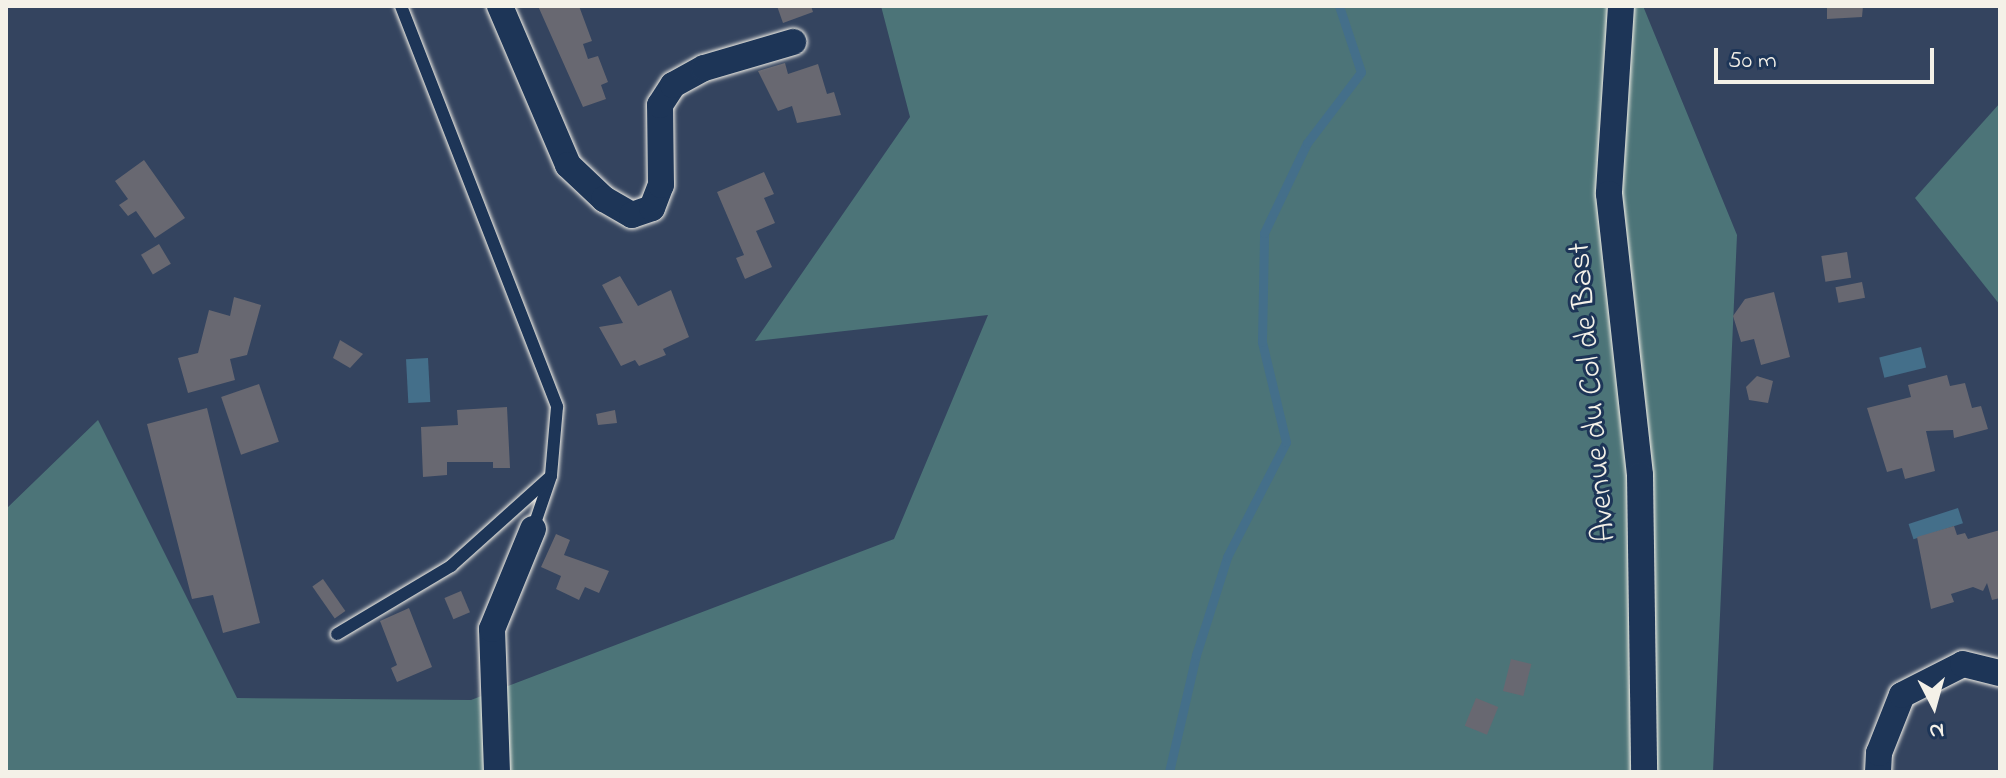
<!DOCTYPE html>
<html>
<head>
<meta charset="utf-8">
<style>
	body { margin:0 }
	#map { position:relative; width:2006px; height:778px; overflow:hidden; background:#34445f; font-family:"Indie Flower",sans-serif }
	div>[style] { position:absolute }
	.green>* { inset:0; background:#4c7478 }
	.water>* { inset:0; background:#446f8a; transform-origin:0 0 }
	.stream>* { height:9px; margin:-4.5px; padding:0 4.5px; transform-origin:4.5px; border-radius:4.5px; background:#446f8a }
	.building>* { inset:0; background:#686871; transform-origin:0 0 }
	.roads { filter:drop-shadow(0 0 2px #f4f1e8) drop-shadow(0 0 2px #f4f1e8) }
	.service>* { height:12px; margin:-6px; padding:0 6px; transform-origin:6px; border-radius:6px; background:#1d3557 }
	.minor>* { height:26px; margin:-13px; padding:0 13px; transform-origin:13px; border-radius:13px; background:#1d3557 }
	span { translate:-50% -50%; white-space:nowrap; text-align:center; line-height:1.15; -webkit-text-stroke:6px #1d3557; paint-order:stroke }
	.street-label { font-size:32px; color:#f4f1e8 }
	.frame { position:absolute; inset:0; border:8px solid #f4f1e8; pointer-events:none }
	.north { position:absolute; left:1894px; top:666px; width:80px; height:80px; -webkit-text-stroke:6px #1d3557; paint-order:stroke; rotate:174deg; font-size:22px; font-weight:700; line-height:32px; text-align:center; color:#f4f1e8 }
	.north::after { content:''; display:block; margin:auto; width:28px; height:36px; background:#f4f1e8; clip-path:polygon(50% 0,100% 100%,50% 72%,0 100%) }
	.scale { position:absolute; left:1714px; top:48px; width:220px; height:36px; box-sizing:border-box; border:4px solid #f4f1e8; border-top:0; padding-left:10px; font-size:24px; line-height:28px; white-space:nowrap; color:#f4f1e8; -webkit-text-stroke:6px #1d3557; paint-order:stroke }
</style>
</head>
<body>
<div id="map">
	<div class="green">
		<i style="clip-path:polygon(881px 6px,1643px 6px,1737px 235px,1713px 772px,6px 772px,6px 509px,98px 420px,237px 698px,471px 700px,894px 539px,988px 315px,755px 341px,910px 117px)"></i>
		<i style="clip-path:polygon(2000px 103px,2000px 305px,1915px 198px)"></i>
	</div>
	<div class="water">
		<i style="left:1921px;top:347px;width:21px;height:43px;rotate:76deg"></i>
		<i style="left:428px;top:358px;width:44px;height:22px;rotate:87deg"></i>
		<i style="left:1958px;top:508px;width:16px;height:52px;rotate:72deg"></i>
	</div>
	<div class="stream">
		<i style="left:1169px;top:772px;width:120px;rotate:-77deg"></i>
		<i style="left:1196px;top:655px;width:103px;rotate:-72.4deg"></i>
		<i style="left:1227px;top:557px;width:129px;rotate:-62.8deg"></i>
		<i style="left:1286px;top:442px;width:103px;rotate:-103.5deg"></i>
		<i style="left:1262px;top:342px;width:109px;rotate:-88.9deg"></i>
		<i style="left:1264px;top:233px;width:100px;rotate:-64.5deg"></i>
		<i style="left:1307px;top:143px;width:89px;rotate:-52.7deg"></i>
		<i style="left:1361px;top:72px;width:70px;rotate:-108.4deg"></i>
	</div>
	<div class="building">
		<i style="clip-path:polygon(538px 6px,579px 6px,592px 41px,583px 44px,588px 59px,598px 56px,608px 82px,601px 85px,606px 99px,583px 107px)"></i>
		<i style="clip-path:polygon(777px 6px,811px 6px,813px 12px,783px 23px)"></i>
		<i style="clip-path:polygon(1827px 6px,1863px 6px,1862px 17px,1827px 19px)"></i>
		<i style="clip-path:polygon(785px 63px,788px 74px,818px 64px,827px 94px,834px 92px,841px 115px,797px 123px,792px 106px,778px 111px,758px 71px)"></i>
		<i style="clip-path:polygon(144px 160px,185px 218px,155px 238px,136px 211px,128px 216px,119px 205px,128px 199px,115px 181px)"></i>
		<i style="clip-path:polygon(764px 172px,774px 194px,764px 198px,775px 223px,756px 231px,772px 267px,745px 279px,736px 258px,744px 255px,717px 192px)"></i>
		<i style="left:159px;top:244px;width:23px;height:21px;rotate:59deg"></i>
		<i style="left:1847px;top:252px;width:26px;height:26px;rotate:81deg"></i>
		<i style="clip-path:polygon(620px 276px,638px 306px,671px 290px,689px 337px,663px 349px,666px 355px,639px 366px,635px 360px,621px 366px,599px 327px,623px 323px,602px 285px)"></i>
		<i style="left:1862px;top:282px;width:16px;height:27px;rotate:79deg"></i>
		<i style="clip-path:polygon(1774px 292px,1790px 357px,1761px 365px,1754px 339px,1741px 342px,1733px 316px,1745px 299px)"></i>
		<i style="clip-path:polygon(234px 297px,261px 305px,247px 355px,230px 359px,235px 380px,188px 393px,178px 358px,198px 353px,209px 310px,230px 316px)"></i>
		<i style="clip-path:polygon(340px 340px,363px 354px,350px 368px,333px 358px)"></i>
		<i style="clip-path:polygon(1947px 375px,1950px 386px,1965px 383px,1972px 408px,1981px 406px,1988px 429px,1954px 438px,1953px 430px,1926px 431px,1935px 471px,1905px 479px,1902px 468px,1887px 472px,1867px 408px,1911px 397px,1908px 385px)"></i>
		<i style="clip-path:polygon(1757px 376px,1773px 381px,1768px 403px,1749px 400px,1746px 387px)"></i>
		<i style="left:259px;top:384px;width:61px;height:40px;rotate:71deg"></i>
		<i style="clip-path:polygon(507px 407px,510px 468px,493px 468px,493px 462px,447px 462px,447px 475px,423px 477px,421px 427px,458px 425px,457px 410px)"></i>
		<i style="clip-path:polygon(207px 408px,260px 623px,223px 633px,213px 595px,192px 599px,147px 424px)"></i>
		<i style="clip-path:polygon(615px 410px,617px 423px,598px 425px,596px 414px)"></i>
		<i style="clip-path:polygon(1954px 526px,1957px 535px,1965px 533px,1968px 539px,2000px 530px,2000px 598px,1992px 600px,1987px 583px,1983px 591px,1973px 587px,1951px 594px,1954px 602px,1931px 609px,1917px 537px)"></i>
		<i style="clip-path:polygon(556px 534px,570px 540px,564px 555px,609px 571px,599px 593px,585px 587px,579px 600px,556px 589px,561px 576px,541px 567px)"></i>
		<i style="left:323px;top:579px;width:39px;height:13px;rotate:55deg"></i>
		<i style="left:461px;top:591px;width:23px;height:18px;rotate:67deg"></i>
		<i style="clip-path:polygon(409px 608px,432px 667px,397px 682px,391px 668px,397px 665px,380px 621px)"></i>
		<i style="left:1511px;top:659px;width:21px;height:33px;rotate:14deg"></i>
		<i style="left:1476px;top:698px;width:24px;height:30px;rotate:22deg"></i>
	</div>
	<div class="roads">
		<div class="service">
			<i style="left:401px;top:6px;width:430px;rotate:68.7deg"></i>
			<i style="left:557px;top:407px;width:69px;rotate:95deg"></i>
			<i style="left:551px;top:476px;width:56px;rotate:108.8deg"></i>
			<i style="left:337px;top:634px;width:133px;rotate:-30.8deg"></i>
			<i style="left:451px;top:566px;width:132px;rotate:-41.9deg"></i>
		</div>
		<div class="minor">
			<i style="left:500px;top:6px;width:173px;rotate:66.8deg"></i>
			<i style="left:568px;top:165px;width:50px;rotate:43.4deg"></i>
			<i style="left:604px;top:199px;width:32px;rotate:30deg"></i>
			<i style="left:632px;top:215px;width:21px;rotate:-19deg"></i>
			<i style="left:652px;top:208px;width:25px;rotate:-69deg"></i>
			<i style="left:661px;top:185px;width:80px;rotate:-90.7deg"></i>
			<i style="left:660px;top:105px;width:24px;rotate:-57deg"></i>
			<i style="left:673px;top:85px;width:35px;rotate:-29deg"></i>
			<i style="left:704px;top:68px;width:93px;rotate:-16.3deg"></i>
			<i style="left:1621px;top:6px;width:188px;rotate:93.7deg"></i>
			<i style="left:1609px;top:194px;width:283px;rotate:83.7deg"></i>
			<i style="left:1640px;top:475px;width:297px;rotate:89.2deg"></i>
			<i style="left:497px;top:772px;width:143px;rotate:-92deg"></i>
			<i style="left:492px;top:629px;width:108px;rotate:-67.7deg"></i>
			<i style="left:1878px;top:772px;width:19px;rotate:-87deg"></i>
			<i style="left:1879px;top:753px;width:62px;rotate:-68.4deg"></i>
			<i style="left:1902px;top:695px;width:68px;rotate:-26.9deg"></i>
			<i style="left:1963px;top:664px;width:38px;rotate:14deg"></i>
		</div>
	</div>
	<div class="street-label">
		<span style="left:1594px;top:392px;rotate:-95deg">Avenue du Col de Bast</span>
	</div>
	<div class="frame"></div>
	<div class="north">N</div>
	<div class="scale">50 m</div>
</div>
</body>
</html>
